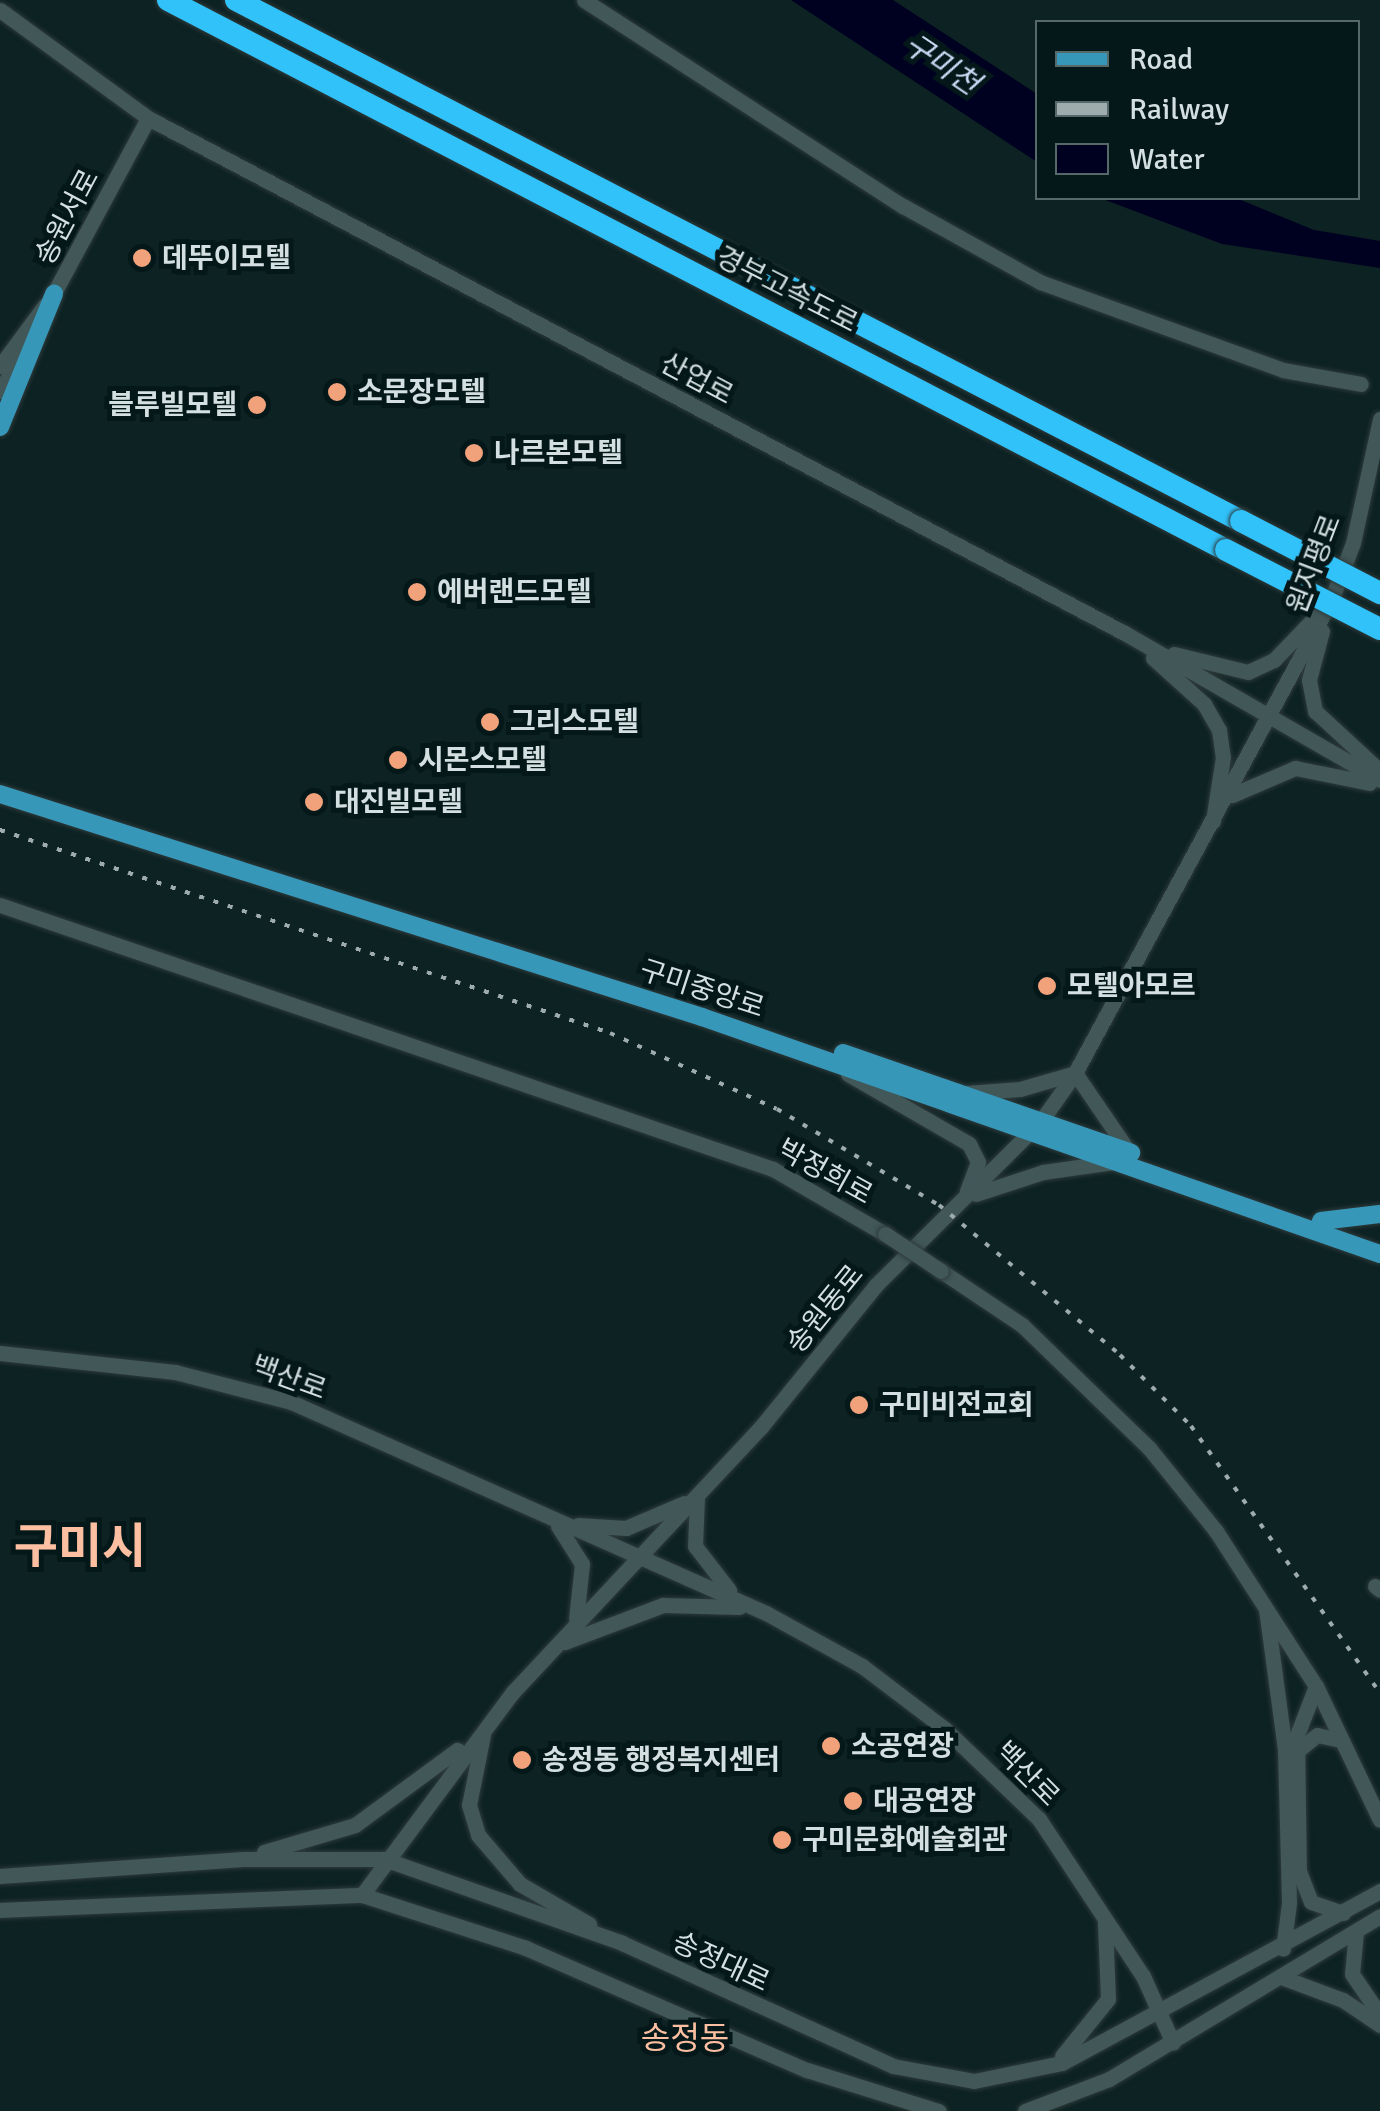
<!DOCTYPE html>
<html>
<head>
<meta charset="utf-8">
<style>
	body { margin:0 }
	#map { position:relative; width:1380px; height:2111px; overflow:hidden; background:#0d2223; font-family:Signika,"Noto Sans KR",sans-serif }
	div>[style] { position:absolute }
	.water>* { inset:0; background:#000121 }
	.roads { filter:drop-shadow(0 0 2px #2e3a3b) drop-shadow(0 0 2px #2e3a3b) }
	.minor>* { height:15px; margin:-7.5px; padding:0 7.5px; transform-origin:7.5px; border-radius:7.5px; background:#415758 }
	.major>* { height:18px; margin:-9px; padding:0 9px; transform-origin:9px; border-radius:9px; background:#3797b9 }
	.highway>* { height:22px; margin:-11px; padding:0 11px; transform-origin:11px; border-radius:11px; background:#31c2fa }
	.rail>* { height:4px; margin-top:-2px; transform-origin:0; background:repeating-linear-gradient(90deg,#9eacad 0 5px,transparent 0 15px) }
	.bridges { filter:drop-shadow(0 0 2px #2e3a3b) drop-shadow(0 0 2px #2e3a3b) }
	.minor-bridge>* { height:15px; margin:-7.5px; padding:0 7.5px; transform-origin:7.5px; border-radius:7.5px; background:#415758 }
	.highway-bridge>* { height:22px; margin:-11px; padding:0 11px; transform-origin:11px; border-radius:11px; background:#31c2fa }
	.dots>* { width:28px; height:28px; translate:-50% -50%; box-sizing:border-box; border:5px solid #051819; border-radius:50% }
	span { translate:-50% -50%; white-space:nowrap; text-align:center; line-height:1.15; -webkit-text-stroke:10px #051819; paint-order:stroke }
	.street-label { font-size:28px; color:#d3dfe0 }
	.poi-label { font-size:28px; color:#d3dfe0; font-weight:700 }
	.left { translate:0 -50%; text-align:left }
	.right { translate:-100% -50%; text-align:right }
	.water-label { font-size:30px; color:#cadbf6; font-style:italic }
	.quarter-label { font-size:32px; color:#fcbfa2 }
	.town-label { font-size:48px; color:#fcbfa2; font-weight:700 }
	.legend { position:absolute; left:1035px; top:20px; width:325px; height:180px; box-sizing:border-box; background:#051819; border:2px solid #576869; margin:0; padding:12px 18px; list-style:none; font-size:30px; color:#d3dfe0 }
	.legend li { display:flex; align-items:center; gap:20px; height:50px }
	.legend b { width:50px; border:2px solid #576869 }
</style>
</head>
<body>
<div id="map">
	<div class="water">
		<i style="clip-path:polygon(791px 0,893px 0,1037px 94px,1037px 162px)"></i>
		<i style="clip-path:polygon(1100px 198px,1236px 198px,1314px 230px,1380px 241px,1380px 268px,1222px 244px)"></i>
	</div>
	<div class="roads">
		<div class="minor">
			<i style="left:584px;top:0;width:380px;rotate:32.9deg"></i>
			<i style="left:903px;top:206px;width:157px;rotate:29deg"></i>
			<i style="left:1040px;top:282px;width:258px;rotate:19.9deg"></i>
			<i style="left:1283px;top:370px;width:79px;rotate:10.2deg"></i>
			<i style="left:0;top:10px;width:183px;rotate:36.1deg"></i>
			<i style="left:148px;top:118px;width:1108px;rotate:27.81deg"></i>
			<i style="left:1128px;top:635px;width:291px;rotate:29.9deg"></i>
			<i style="left:48px;top:304px;width:211px;rotate:-61.7deg"></i>
			<i style="left:0;top:366px;width:76px;rotate:-53.6deg"></i>
			<i style="left:0;top:391px;width:56px;rotate:-60.3deg"></i>
			<i style="left:1322px;top:631px;width:51px;rotate:104.9deg"></i>
			<i style="left:1309px;top:680px;width:32px;rotate:79deg"></i>
			<i style="left:1315px;top:711px;width:88px;rotate:42.7deg"></i>
			<i style="left:1174px;top:654px;width:76px;rotate:13.7deg"></i>
			<i style="left:1248px;top:672px;width:29px;rotate:-25deg"></i>
			<i style="left:1274px;top:660px;width:61px;rotate:-46.3deg"></i>
			<i style="left:1153px;top:658px;width:69px;rotate:42deg"></i>
			<i style="left:1204px;top:704px;width:30px;rotate:60deg"></i>
			<i style="left:1219px;top:730px;width:27px;rotate:82deg"></i>
			<i style="left:1223px;top:757px;width:65px;rotate:98.9deg"></i>
			<i style="left:1232px;top:795px;width:69px;rotate:-23.2deg"></i>
			<i style="left:1295px;top:768px;width:76px;rotate:11.3deg"></i>
			<i style="left:0;top:905px;width:817px;rotate:18.86deg"></i>
			<i style="left:773px;top:1169px;width:129px;rotate:30.1deg"></i>
			<i style="left:1075px;top:1073px;width:96px;rotate:55.6deg"></i>
			<i style="left:848px;top:1074px;width:140px;rotate:30deg"></i>
			<i style="left:969px;top:1144px;width:20px;rotate:63deg"></i>
			<i style="left:978px;top:1162px;width:31px;rotate:111deg"></i>
			<i style="left:966px;top:1093px;width:54px;rotate:-4.2deg"></i>
			<i style="left:1020px;top:1089px;width:57px;rotate:-16.2deg"></i>
			<i style="left:976px;top:1194px;width:71px;rotate:-18.2deg"></i>
			<i style="left:1043px;top:1172px;width:71px;rotate:-8.1deg"></i>
			<i style="left:941px;top:1271px;width:97px;rotate:33.7deg"></i>
			<i style="left:1022px;top:1325px;width:177px;rotate:44.1deg"></i>
			<i style="left:1149px;top:1448px;width:107px;rotate:51.1deg"></i>
			<i style="left:1216px;top:1531px;width:184px;rotate:57.2deg"></i>
			<i style="left:1316px;top:1686px;width:148px;rotate:64.5deg"></i>
			<i style="left:0;top:1353px;width:176px;rotate:6.2deg"></i>
			<i style="left:175px;top:1372px;width:120px;rotate:14.5deg"></i>
			<i style="left:291px;top:1402px;width:520px;rotate:23.95deg"></i>
			<i style="left:766px;top:1613px;width:110px;rotate:28.9deg"></i>
			<i style="left:862px;top:1666px;width:104px;rotate:37.2deg"></i>
			<i style="left:945px;top:1729px;width:130px;rotate:43.8deg"></i>
			<i style="left:1039px;top:1819px;width:188px;rotate:56.5deg"></i>
			<i style="left:1143px;top:1976px;width:73px;rotate:65.9deg"></i>
			<i style="left:697px;top:1497px;width:49px;rotate:92.3deg"></i>
			<i style="left:695px;top:1546px;width:56px;rotate:52.3deg"></i>
			<i style="left:578px;top:1525px;width:48px;rotate:3.6deg"></i>
			<i style="left:626px;top:1528px;width:63px;rotate:-23.3deg"></i>
			<i style="left:558px;top:1526px;width:45px;rotate:57.7deg"></i>
			<i style="left:582px;top:1564px;width:55px;rotate:96.2deg"></i>
			<i style="left:1375px;top:1586px;width:6px;rotate:39deg"></i>
			<i style="left:1266px;top:1609px;width:142px;rotate:82.3deg"></i>
			<i style="left:1285px;top:1750px;width:153px;rotate:88.5deg"></i>
			<i style="left:1289px;top:1903px;width:46px;rotate:97.4deg"></i>
			<i style="left:565px;top:1642px;width:105px;rotate:-20.7deg"></i>
			<i style="left:663px;top:1605px;width:76px;rotate:1.5deg"></i>
			<i style="left:1316px;top:1686px;width:53px;rotate:111.2deg"></i>
			<i style="left:1297px;top:1735px;width:136px;rotate:89.2deg"></i>
			<i style="left:1299px;top:1871px;width:33px;rotate:69deg"></i>
			<i style="left:1311px;top:1902px;width:34px;rotate:19deg"></i>
			<i style="left:483px;top:1735px;width:71px;rotate:101.3deg"></i>
			<i style="left:469px;top:1805px;width:31px;rotate:73deg"></i>
			<i style="left:478px;top:1835px;width:65px;rotate:49.4deg"></i>
			<i style="left:520px;top:1884px;width:80px;rotate:30.1deg"></i>
			<i style="left:1296px;top:1752px;width:27px;rotate:-39deg"></i>
			<i style="left:1317px;top:1735px;width:24px;rotate:12deg"></i>
			<i style="left:264px;top:1852px;width:95px;rotate:-16.5deg"></i>
			<i style="left:355px;top:1825px;width:127px;rotate:-36.3deg"></i>
			<i style="left:0;top:1876px;width:244px;rotate:-4deg"></i>
			<i style="left:243px;top:1859px;width:141px"></i>
			<i style="left:384px;top:1859px;width:252px;rotate:19.4deg"></i>
			<i style="left:622px;top:1943px;width:298px;rotate:24.4deg"></i>
			<i style="left:893px;top:2066px;width:82px;rotate:10.5deg"></i>
			<i style="left:974px;top:2081px;width:90px;rotate:-11.6deg"></i>
			<i style="left:1062px;top:2063px;width:362px;rotate:-28.4deg"></i>
			<i style="left:362px;top:1895px;width:253px;rotate:-53.4deg"></i>
			<i style="left:513px;top:1692px;width:363px;rotate:-46.9deg"></i>
			<i style="left:761px;top:1427px;width:183px;rotate:-51deg"></i>
			<i style="left:876px;top:1285px;width:233px;rotate:-44.8deg"></i>
			<i style="left:1041px;top:1121px;width:59px;rotate:-54.7deg"></i>
			<i style="left:1075px;top:1073px;width:540px;rotate:-61.58deg"></i>
			<i style="left:1332px;top:598px;width:59px;rotate:-69.1deg"></i>
			<i style="left:1353px;top:543px;width:127px;rotate:-77.7deg"></i>
			<i style="left:0;top:1910px;width:362px;rotate:-2.4deg"></i>
			<i style="left:362px;top:1895px;width:172px;rotate:17.9deg"></i>
			<i style="left:526px;top:1948px;width:306px;rotate:23.5deg"></i>
			<i style="left:807px;top:2070px;width:138px;rotate:17.3deg"></i>
			<i style="left:1356px;top:1932px;width:42px;rotate:95.4deg"></i>
			<i style="left:1352px;top:1974px;width:50px;rotate:55.7deg"></i>
			<i style="left:1281px;top:1977px;width:66px;rotate:20.4deg"></i>
			<i style="left:1343px;top:2000px;width:45px;rotate:34deg"></i>
			<i style="left:1062px;top:2056px;width:73px;rotate:-51.1deg"></i>
			<i style="left:1108px;top:1999px;width:76px;rotate:-92.3deg"></i>
			<i style="left:1025px;top:2111px;width:90px;rotate:-20.9deg"></i>
			<i style="left:1109px;top:2079px;width:316px;rotate:-31deg"></i>
		</div>
		<div class="major">
			<i style="left:0;top:427px;width:144px;rotate:-67.9deg"></i>
			<i style="left:0;top:794px;width:737px;rotate:17.62deg"></i>
			<i style="left:702px;top:1017px;width:718px;rotate:19.27deg"></i>
			<i style="left:843px;top:1053px;width:305px;rotate:19.1deg"></i>
			<i style="left:1321px;top:1221px;width:59px;rotate:-6.8deg"></i>
		</div>
		<div class="highway">
			<i style="left:168px;top:0;width:1192px;rotate:27.47deg"></i>
			<i style="left:236px;top:0;width:1132px;rotate:27.4deg"></i>
		</div>
	</div>
	<div class="rail">
		<i style="left:0;top:830px;width:643px;rotate:18.41deg"></i>
		<i style="left:610px;top:1033px;width:183px;rotate:24.5deg"></i>
		<i style="left:777px;top:1109px;width:188px;rotate:30.7deg"></i>
		<i style="left:939px;top:1205px;width:235px;rotate:39.6deg"></i>
		<i style="left:1120px;top:1355px;width:100px;rotate:45deg"></i>
		<i style="left:1191px;top:1426px;width:327px;rotate:54.7deg"></i>
	</div>
	<div class="bridges">
		<div class="minor-bridge">
			<i style="left:885px;top:1234px;width:67px;rotate:33.5deg"></i>
		</div>
		<div class="highway-bridge">
			<i style="left:1241px;top:521px;width:157px;rotate:27.4deg"></i>
			<i style="left:1226px;top:550px;width:173px;rotate:27.2deg"></i>
		</div>
	</div>
	<div class="dots">
		<i style="left:142px;top:258px;background:#f1a27b"></i>
		<i style="left:337px;top:392px;background:#f1a27b"></i>
		<i style="left:257px;top:405px;background:#f1a27b"></i>
		<i style="left:474px;top:453px;background:#f1a27b"></i>
		<i style="left:417px;top:592px;background:#f1a27b"></i>
		<i style="left:490px;top:722px;background:#f1a27b"></i>
		<i style="left:398px;top:760px;background:#f1a27b"></i>
		<i style="left:314px;top:802px;background:#f1a27b"></i>
		<i style="left:1047px;top:986px;background:#f1a27b"></i>
		<i style="left:859px;top:1405px;background:#f1a27b"></i>
		<i style="left:831px;top:1746px;background:#f1a27b"></i>
		<i style="left:522px;top:1760px;background:#f1a27b"></i>
		<i style="left:853px;top:1801px;background:#f1a27b"></i>
		<i style="left:782px;top:1840px;background:#f1a27b"></i>
	</div>
	<div class="street-label">
		<span style="left:67px;top:217px;rotate:-62deg">송원서로</span>
		<span style="left:787px;top:290px;rotate:27deg">경부고속도로</span>
		<span style="left:697px;top:379px;rotate:28deg">산업로</span>
		<span style="left:1314px;top:564px;rotate:-69deg">원지평로</span>
		<span style="left:702px;top:989px;rotate:18deg">구미중앙로</span>
		<span style="left:825px;top:1172px;rotate:29deg">박정희로</span>
		<span style="left:825px;top:1309px;rotate:-51deg">송원동로</span>
		<span style="left:289px;top:1378px;rotate:20deg">백산로</span>
		<span style="left:1027px;top:1774px;rotate:45deg">백산로</span>
		<span style="left:721px;top:1962px;rotate:25deg">송정대로</span>
	</div>
	<div class="poi-label">
		<span class="left" style="left:162px;top:258px">데뚜이모텔</span>
		<span class="left" style="left:357px;top:392px">소문장모텔</span>
		<span class="right" style="left:237px;top:405px">블루빌모텔</span>
		<span class="left" style="left:494px;top:453px">나르본모텔</span>
		<span class="left" style="left:437px;top:592px">에버랜드모텔</span>
		<span class="left" style="left:510px;top:722px">그리스모텔</span>
		<span class="left" style="left:418px;top:760px">시몬스모텔</span>
		<span class="left" style="left:334px;top:802px">대진빌모텔</span>
		<span class="left" style="left:1067px;top:986px">모텔아모르</span>
		<span class="left" style="left:879px;top:1405px">구미비전교회</span>
		<span class="left" style="left:851px;top:1746px">소공연장</span>
		<span class="left" style="left:542px;top:1760px">송정동 행정복지센터</span>
		<span class="left" style="left:873px;top:1801px">대공연장</span>
		<span class="left" style="left:802px;top:1840px">구미문화예술회관</span>
	</div>
	<div class="water-label">
		<span style="left:941px;top:65px;rotate:34deg">구미천</span>
	</div>
	<div class="quarter-label">
		<span style="left:685px;top:2039px">송정동</span>
	</div>
	<div class="town-label">
		<span style="left:80px;top:1548px">구미시</span>
	</div>
	<ul class="legend">
	<li><b style="height:12px;background:#3797b9"></b>Road</li>
	<li><b style="height:12px;background:#9eacad"></b>Railway</li>
	<li><b style="height:28px;background:#000121"></b>Water</li>
	</ul>
</div>
</body>
</html>
